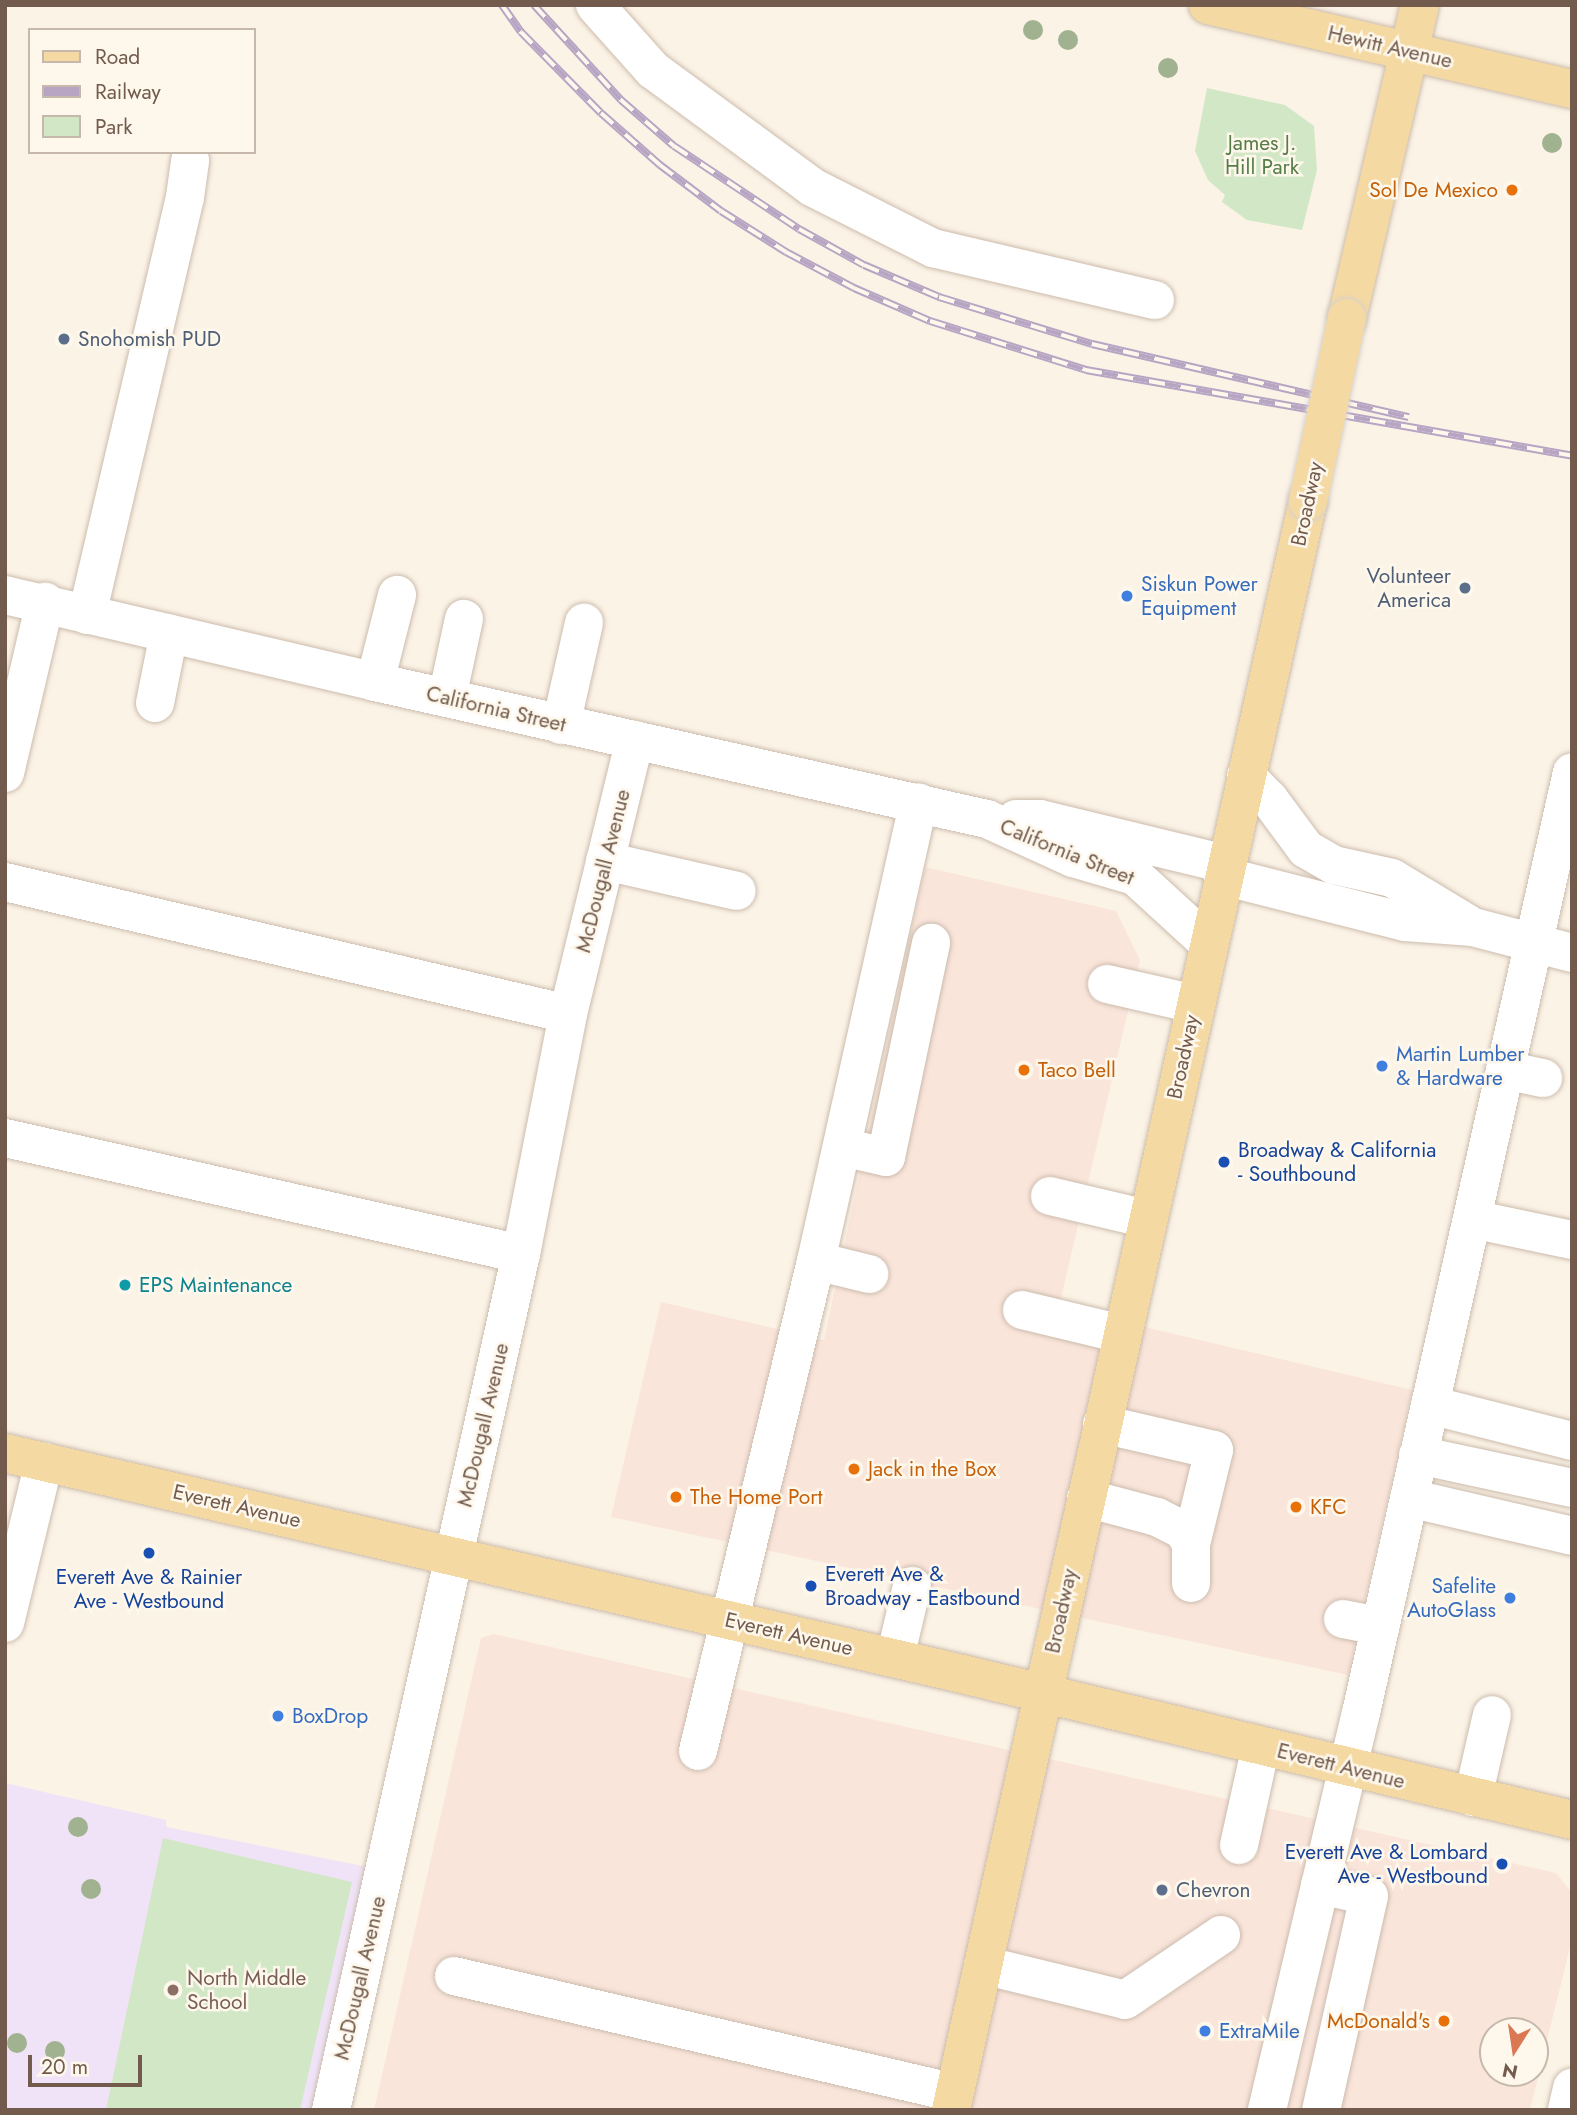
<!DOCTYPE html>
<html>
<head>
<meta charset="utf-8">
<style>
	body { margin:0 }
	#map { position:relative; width:1577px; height:2115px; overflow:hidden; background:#fbf3e6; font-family:Jost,sans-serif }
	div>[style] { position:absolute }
	.commercial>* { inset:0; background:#fae5db }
	.education>* { inset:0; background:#f0e3f7 }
	.green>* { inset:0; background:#d2e7c6 }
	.roads { filter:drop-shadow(0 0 2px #ccbcad) drop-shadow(0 0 2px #ccbcad) }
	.minor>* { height:38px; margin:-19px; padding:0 19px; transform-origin:19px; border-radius:19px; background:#fff }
	.major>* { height:38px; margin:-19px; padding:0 19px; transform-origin:19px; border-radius:19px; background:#f4d9a3 }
	.rail>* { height:8px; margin-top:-4px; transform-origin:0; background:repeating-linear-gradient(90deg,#fef7ec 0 16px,#b7a5c3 0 32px); box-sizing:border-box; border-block:2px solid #b7a5c3 }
	.bridges { filter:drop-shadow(0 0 2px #d8d1cd) drop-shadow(0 0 2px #d8d1cd) }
	.major-bridge>* { height:38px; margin:-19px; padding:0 19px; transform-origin:19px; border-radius:19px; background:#f4d9a3 }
	.trees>* { width:20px; height:20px; margin:-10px; border-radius:50%; background:#a0b28f }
	.dots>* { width:19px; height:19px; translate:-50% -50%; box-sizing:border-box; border:4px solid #fef7ec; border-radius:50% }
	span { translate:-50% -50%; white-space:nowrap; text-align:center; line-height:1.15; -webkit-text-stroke:5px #fef7ec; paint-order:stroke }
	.street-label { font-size:21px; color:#725b4d }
	.park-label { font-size:21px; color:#567c48 }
	.food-label { font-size:21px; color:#c56008 }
	.right { translate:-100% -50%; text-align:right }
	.left { translate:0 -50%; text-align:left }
	.service-label { font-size:21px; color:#4e5e75 }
	.shop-label { font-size:21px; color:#366cbe }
	.transit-label { font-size:21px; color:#164399 }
	.culture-label { font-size:21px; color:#0d838f }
	.education-label { font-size:21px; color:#785e54 }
	.frame { position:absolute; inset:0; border:7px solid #725b4d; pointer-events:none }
	.legend { position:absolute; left:28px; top:28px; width:228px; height:126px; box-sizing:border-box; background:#fef7ec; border:2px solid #c6b9ac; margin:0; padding:9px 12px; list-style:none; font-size:21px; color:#725b4d }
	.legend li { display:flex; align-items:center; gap:14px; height:35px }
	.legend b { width:35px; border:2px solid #c6b9ac }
	.north { position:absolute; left:1479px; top:2017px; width:70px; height:70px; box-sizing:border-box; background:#fef7ec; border:2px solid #c6b9ac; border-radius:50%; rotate:192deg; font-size:19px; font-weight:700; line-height:28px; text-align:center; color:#725b4d }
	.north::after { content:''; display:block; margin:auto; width:24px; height:32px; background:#db7854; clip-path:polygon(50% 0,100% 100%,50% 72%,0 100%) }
	.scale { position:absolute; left:28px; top:2055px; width:114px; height:32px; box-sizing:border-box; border:4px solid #725b4d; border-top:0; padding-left:9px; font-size:21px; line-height:24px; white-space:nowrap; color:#725b4d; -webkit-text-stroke:5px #fef7ec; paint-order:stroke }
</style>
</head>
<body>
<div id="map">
	<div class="commercial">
		<i style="clip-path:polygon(925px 867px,1116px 911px,1140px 960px,1059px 1307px,1412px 1390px,1348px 1675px,611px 1517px,661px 1302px,824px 1340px)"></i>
		<i style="clip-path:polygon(evenodd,493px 1634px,1556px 1873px,1572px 1893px,1572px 1939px,1530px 2110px,374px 2110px,481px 1638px,493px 1634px,1493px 2031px,1535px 2031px,1535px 2073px,1493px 2073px,1493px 2031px)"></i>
	</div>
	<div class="education">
		<i style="clip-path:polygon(5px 1783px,166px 1820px,166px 1827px,368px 1867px,314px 2110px,5px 2110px)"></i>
	</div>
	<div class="green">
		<i style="clip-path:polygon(1207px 88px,1285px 105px,1314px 126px,1317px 170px,1302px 230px,1247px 220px,1222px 202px,1225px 195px,1208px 180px,1195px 151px)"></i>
		<i style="clip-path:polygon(163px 1838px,352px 1882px,300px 2110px,106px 2110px)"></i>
	</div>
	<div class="roads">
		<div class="minor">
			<i style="left:595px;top:5px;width:87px;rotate:48.3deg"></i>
			<i style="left:653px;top:70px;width:197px;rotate:36.3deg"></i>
			<i style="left:812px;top:187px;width:136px;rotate:26.8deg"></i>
			<i style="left:933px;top:248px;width:228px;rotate:13.2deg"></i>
			<i style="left:5px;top:595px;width:380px;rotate:13.2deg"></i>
			<i style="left:375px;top:682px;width:627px;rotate:12.62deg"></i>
			<i style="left:987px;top:819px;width:94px;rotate:24.4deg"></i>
			<i style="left:1073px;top:858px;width:65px;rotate:16.2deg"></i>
			<i style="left:1135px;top:876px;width:99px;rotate:42.5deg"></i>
			<i style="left:87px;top:615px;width:429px;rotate:-76.8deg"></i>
			<i style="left:185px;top:197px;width:37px;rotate:-82deg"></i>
			<i style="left:375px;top:682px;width:90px;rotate:-75.8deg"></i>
			<i style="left:447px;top:698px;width:81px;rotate:-77.9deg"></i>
			<i style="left:155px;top:703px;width:71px;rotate:-78.7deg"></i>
			<i style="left:561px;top:725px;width:105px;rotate:-77.3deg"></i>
			<i style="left:5px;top:773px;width:176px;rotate:-76.8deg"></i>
			<i style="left:1246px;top:776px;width:33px;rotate:45deg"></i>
			<i style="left:1269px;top:799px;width:62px;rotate:53.5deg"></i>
			<i style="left:1306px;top:849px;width:32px;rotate:30deg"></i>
			<i style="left:1334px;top:865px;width:59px;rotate:12.6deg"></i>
			<i style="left:1392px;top:878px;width:89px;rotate:31.2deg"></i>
			<i style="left:1016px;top:819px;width:24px"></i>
			<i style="left:1040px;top:819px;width:191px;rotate:13.6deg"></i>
			<i style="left:605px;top:861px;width:135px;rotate:12.8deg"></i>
			<i style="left:1223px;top:876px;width:188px;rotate:14.2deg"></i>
			<i style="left:1405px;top:922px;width:68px;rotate:4.2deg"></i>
			<i style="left:1473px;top:927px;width:102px;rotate:14.7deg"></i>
			<i style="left:5px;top:882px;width:578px;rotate:13.2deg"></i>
			<i style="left:1107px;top:984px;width:90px;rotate:12.8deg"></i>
			<i style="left:1505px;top:1070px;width:39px;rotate:12deg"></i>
			<i style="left:5px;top:1138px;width:529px;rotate:12.67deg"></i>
			<i style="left:842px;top:1147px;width:45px;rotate:12.8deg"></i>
			<i style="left:886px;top:1157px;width:219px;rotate:-78.1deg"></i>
			<i style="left:1050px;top:1196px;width:100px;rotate:13.3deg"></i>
			<i style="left:1472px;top:1219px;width:102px;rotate:11.9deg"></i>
			<i style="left:816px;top:1261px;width:55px;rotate:13.8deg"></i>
			<i style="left:1022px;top:1310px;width:103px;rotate:13.5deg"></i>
			<i style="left:1430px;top:1405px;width:146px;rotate:14.2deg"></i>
			<i style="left:1102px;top:1424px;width:115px;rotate:13.1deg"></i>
			<i style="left:1214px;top:1450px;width:97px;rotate:103.7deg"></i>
			<i style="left:1418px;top:1455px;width:157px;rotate:12.1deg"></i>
			<i style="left:1086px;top:1498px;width:73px;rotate:15deg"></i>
			<i style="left:1157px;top:1517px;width:29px;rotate:27deg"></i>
			<i style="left:1183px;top:1530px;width:16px;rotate:60deg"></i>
			<i style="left:1191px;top:1544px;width:39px;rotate:90deg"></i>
			<i style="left:1409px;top:1498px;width:167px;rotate:13.1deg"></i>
			<i style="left:1343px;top:1619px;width:38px;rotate:11deg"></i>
			<i style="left:5px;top:1623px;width:166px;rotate:-76.4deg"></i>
			<i style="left:895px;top:1658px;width:74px;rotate:-76.7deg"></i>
			<i style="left:698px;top:1751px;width:504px;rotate:-76.46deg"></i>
			<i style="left:816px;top:1261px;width:470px;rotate:-77.4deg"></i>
			<i style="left:1473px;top:1797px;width:84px;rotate:-77deg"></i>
			<i style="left:1239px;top:1845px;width:101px;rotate:-77.5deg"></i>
			<i style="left:1320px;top:1885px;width:50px;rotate:12.7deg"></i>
			<i style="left:1369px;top:1896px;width:219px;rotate:102.6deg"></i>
			<i style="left:983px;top:1965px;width:146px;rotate:13.8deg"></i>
			<i style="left:1125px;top:2000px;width:116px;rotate:-34.1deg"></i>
			<i style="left:454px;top:1976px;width:514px;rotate:13.14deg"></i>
			<i style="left:331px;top:2110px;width:877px;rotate:-77.49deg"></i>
			<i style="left:521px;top:1254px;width:245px;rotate:-78.9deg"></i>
			<i style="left:568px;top:1014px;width:282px;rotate:-76.3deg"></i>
			<i style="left:1267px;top:2110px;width:408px;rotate:-76.7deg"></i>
			<i style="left:1361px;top:1713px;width:964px;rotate:-77.36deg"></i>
			<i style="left:1567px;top:2110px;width:23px;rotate:-77deg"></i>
		</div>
		<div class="major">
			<i style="left:1208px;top:5px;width:374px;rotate:13deg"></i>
			<i style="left:1347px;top:318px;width:321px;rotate:-76.9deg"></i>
			<i style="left:5px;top:1453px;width:978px;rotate:13deg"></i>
			<i style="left:958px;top:1673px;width:631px;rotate:13.46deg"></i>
			<i style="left:951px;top:2110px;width:1648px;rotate:-77.49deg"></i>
		</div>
	</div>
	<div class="rail">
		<i style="left:502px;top:5px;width:33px;rotate:55deg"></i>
		<i style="left:521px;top:32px;width:114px;rotate:45.4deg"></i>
		<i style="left:601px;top:113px;width:79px;rotate:41.4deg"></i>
		<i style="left:660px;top:165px;width:76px;rotate:37deg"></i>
		<i style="left:721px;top:211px;width:77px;rotate:32.2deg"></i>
		<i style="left:786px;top:252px;width:77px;rotate:27.9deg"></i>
		<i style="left:854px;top:288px;width:83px;rotate:23.5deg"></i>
		<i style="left:930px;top:321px;width:164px;rotate:17.4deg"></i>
		<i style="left:1086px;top:370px;width:494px;rotate:10deg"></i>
		<i style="left:534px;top:5px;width:129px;rotate:47.5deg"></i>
		<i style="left:621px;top:100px;width:70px;rotate:41deg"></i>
		<i style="left:674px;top:146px;width:150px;rotate:33.6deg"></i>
		<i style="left:799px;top:229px;width:74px;rotate:29deg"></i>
		<i style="left:864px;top:265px;width:82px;rotate:23.1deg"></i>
		<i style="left:939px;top:297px;width:160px;rotate:17.1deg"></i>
		<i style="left:1092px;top:344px;width:325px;rotate:13deg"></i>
	</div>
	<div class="bridges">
		<div class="major-bridge">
			<i style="left:1308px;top:501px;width:187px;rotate:-78deg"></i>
		</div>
	</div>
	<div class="trees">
		<i style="left:1033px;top:30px"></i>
		<i style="left:1068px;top:40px"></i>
		<i style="left:1168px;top:68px"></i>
		<i style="left:1552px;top:143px"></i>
		<i style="left:78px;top:1827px"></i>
		<i style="left:91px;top:1889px"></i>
		<i style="left:17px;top:2043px"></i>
		<i style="left:55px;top:2051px"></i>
	</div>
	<div class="dots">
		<i style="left:1512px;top:190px;background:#e8710a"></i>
		<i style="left:64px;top:339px;background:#5c6f8a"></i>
		<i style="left:1465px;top:588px;background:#5c6f8a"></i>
		<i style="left:1127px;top:596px;background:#3f7fe0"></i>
		<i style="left:1382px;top:1066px;background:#3f7fe0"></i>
		<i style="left:1024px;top:1070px;background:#e8710a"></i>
		<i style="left:1224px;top:1162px;background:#1a4fb4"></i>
		<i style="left:125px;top:1285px;background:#0f9aa8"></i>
		<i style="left:854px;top:1469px;background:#e8710a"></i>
		<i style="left:676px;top:1497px;background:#e8710a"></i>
		<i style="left:1296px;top:1507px;background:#e8710a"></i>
		<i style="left:149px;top:1553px;background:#1a4fb4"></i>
		<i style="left:811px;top:1586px;background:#1a4fb4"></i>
		<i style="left:1510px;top:1598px;background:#3f7fe0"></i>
		<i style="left:278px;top:1716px;background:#3f7fe0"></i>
		<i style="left:1502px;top:1864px;background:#1a4fb4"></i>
		<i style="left:1162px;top:1890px;background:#5c6f8a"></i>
		<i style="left:173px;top:1990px;background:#8d6e63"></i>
		<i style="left:1444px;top:2021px;background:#e8710a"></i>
		<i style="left:1205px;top:2031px;background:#3f7fe0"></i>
	</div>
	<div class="street-label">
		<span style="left:1390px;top:47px;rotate:13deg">Hewitt Avenue</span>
		<span style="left:1307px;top:504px;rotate:-78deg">Broadway</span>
		<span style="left:496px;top:709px;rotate:13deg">California Street</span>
		<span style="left:1067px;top:852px;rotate:22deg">California Street</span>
		<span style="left:603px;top:871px;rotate:-76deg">McDougall Avenue</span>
		<span style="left:1183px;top:1057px;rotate:-78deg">Broadway</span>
		<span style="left:483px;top:1425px;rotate:-77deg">McDougall Avenue</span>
		<span style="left:237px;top:1506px;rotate:13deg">Everett Avenue</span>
		<span style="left:1061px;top:1611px;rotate:-78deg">Broadway</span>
		<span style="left:789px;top:1634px;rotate:13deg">Everett Avenue</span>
		<span style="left:1341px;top:1766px;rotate:14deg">Everett Avenue</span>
		<span style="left:360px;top:1978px;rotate:-77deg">McDougall Avenue</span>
	</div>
	<div class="park-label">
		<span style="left:1262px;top:155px">James J.<br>Hill Park</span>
	</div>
	<div class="food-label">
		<span class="right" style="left:1498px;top:190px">Sol De Mexico</span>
		<span class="left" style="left:1038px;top:1070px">Taco Bell</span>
		<span class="left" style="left:868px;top:1469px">Jack in the Box</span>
		<span class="left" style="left:690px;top:1497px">The Home Port</span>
		<span class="left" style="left:1310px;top:1507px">KFC</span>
		<span class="right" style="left:1430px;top:2021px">McDonald's</span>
	</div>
	<div class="service-label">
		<span class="left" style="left:78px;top:339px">Snohomish PUD</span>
		<span class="right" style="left:1451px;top:588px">Volunteer<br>America</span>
		<span class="left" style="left:1176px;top:1890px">Chevron</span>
	</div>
	<div class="shop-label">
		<span class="left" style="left:1141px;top:596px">Siskun Power<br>Equipment</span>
		<span class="left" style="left:1396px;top:1066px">Martin Lumber<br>&amp; Hardware</span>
		<span class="right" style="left:1496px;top:1598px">Safelite<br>AutoGlass</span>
		<span class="left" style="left:292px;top:1716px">BoxDrop</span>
		<span class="left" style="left:1219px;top:2031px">ExtraMile</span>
	</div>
	<div class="transit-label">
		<span class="left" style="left:1238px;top:1162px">Broadway &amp; California<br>- Southbound</span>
		<span class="left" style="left:825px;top:1586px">Everett Ave &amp;<br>Broadway - Eastbound</span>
		<span style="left:149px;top:1589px">Everett Ave &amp; Rainier<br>Ave - Westbound</span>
		<span class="right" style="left:1488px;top:1864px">Everett Ave &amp; Lombard<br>Ave - Westbound</span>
	</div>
	<div class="culture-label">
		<span class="left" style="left:139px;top:1285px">EPS Maintenance</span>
	</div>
	<div class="education-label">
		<span class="left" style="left:187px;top:1990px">North Middle<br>School</span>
	</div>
	<div class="frame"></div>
	<ul class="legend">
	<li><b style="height:9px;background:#f4d9a3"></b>Road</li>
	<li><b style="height:9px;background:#b7a5c3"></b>Railway</li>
	<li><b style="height:19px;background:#d2e7c6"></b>Park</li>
	</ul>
	<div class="north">N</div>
	<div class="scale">20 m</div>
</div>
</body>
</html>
